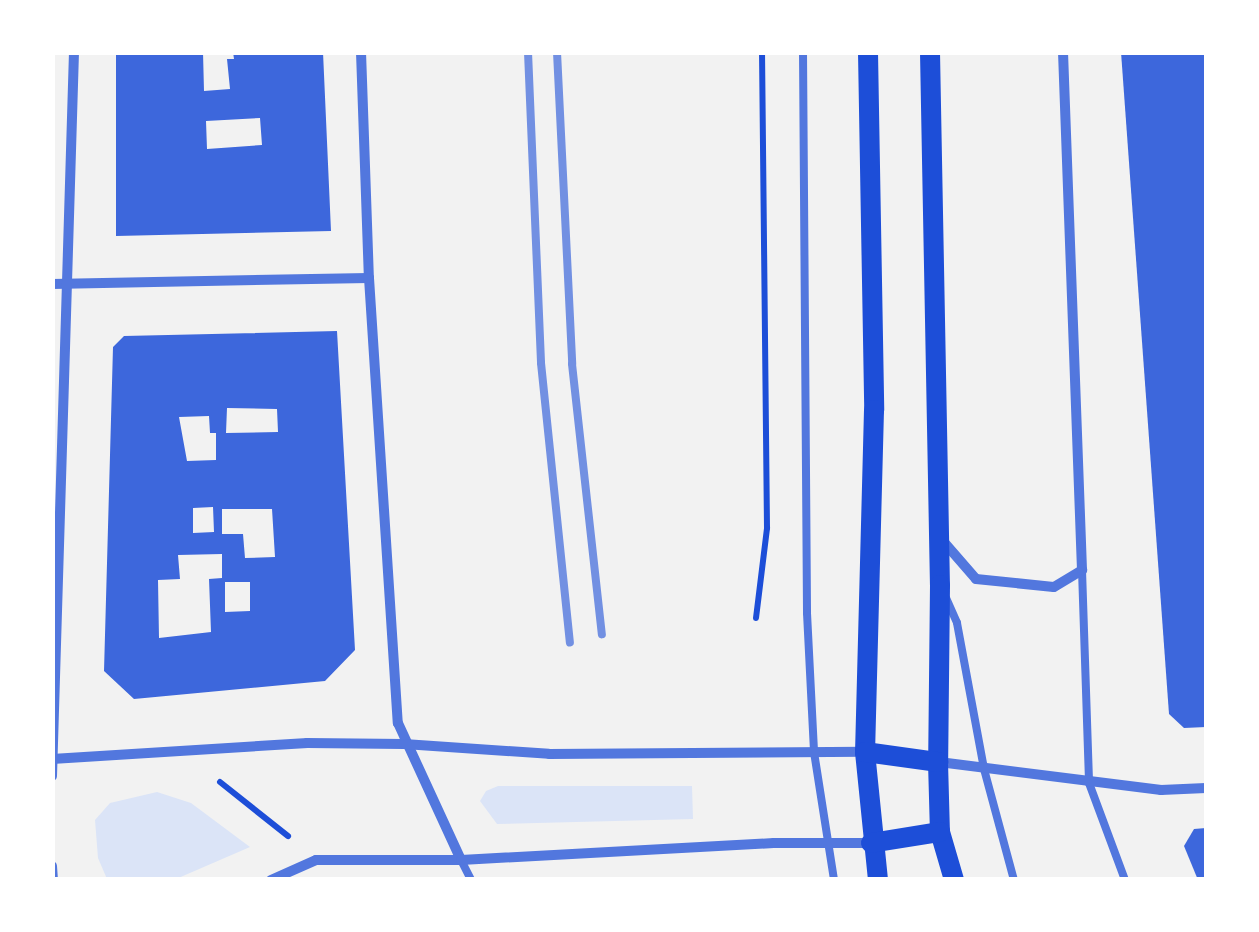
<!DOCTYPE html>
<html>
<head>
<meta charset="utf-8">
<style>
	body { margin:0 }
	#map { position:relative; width:1259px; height:932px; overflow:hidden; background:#f2f2f2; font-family:"Zilla Slab",serif }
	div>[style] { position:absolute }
	.green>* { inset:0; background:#dbe4f7 }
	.building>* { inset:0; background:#3d67dc }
	.path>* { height:6px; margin:-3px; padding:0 3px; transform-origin:3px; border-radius:3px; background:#1d4ed8 }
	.service>* { height:8px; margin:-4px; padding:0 4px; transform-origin:4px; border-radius:4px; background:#5277de }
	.minor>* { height:10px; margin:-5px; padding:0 5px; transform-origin:5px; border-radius:5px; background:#5277de }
	.secondary>* { height:20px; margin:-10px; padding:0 10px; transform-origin:10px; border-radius:10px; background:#1d4ed8 }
	.rail>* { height:8px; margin:-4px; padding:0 4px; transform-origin:4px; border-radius:4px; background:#7290e2 }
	span { translate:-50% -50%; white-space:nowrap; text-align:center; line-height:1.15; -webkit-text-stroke:8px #fff; paint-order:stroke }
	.frame { position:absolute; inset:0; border:55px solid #fff; pointer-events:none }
</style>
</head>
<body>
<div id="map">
	<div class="green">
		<i style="clip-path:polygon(498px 786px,692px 786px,693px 819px,497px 824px,480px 801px,486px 791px)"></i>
		<i style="clip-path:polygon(157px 792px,191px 803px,250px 847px,176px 879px,107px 879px,98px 858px,95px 820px,110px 803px)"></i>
	</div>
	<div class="building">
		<i style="clip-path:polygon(evenodd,116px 52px,203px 52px,204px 91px,230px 89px,227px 59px,234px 59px,233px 52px,323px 52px,331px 231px,116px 236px,116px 52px,260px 118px,262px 145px,207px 149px,206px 121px,260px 118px)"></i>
		<i style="clip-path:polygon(1121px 52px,1206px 52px,1206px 727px,1184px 728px,1169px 714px)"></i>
		<i style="clip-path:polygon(evenodd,337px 331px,355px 650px,325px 681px,134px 699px,104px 671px,113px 347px,124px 336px,337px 331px,227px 408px,277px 409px,278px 432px,226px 433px,227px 408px,337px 331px,209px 416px,210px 433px,216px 433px,216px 460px,187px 461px,179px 417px,209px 416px,337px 331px,213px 507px,214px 532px,193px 533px,193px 508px,213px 507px,337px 331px,222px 509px,272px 509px,275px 557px,245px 558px,243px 534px,222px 534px,222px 509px,337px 331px,222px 554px,222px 578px,209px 579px,211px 632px,159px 638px,158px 580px,180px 579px,178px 555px,222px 554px,337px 331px,225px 582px,250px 582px,250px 611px,225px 612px,225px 582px)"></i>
		<i style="clip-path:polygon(1206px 828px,1206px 880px,1198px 880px,1184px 846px,1194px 829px)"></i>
	</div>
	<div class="path">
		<i style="left:756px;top:618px;width:91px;rotate:-83deg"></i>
		<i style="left:767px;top:528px;width:476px;rotate:-90.6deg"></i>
		<i style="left:220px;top:782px;width:87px;rotate:38.5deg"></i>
	</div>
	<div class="service">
		<i style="left:803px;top:52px;width:561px;rotate:89.59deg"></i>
		<i style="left:807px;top:613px;width:139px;rotate:87.1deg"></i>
		<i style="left:814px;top:752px;width:130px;rotate:81.1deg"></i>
		<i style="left:1082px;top:570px;width:213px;rotate:88.1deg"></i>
		<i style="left:1089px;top:783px;width:103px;rotate:69.6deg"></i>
		<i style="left:946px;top:598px;width:27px;rotate:66deg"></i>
		<i style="left:957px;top:623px;width:148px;rotate:79.5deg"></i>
		<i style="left:984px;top:769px;width:115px;rotate:74.9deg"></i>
		<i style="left:461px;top:860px;width:22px;rotate:63deg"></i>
	</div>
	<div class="minor">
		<i style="left:361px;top:52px;width:226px;rotate:88deg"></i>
		<i style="left:369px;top:278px;width:446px;rotate:86.3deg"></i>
		<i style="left:398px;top:723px;width:151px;rotate:65.3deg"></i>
		<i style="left:52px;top:284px;width:317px;rotate:-1.1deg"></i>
		<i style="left:943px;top:541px;width:50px;rotate:49deg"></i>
		<i style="left:976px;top:579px;width:78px;rotate:5.9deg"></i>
		<i style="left:1054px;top:587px;width:33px;rotate:-31deg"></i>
		<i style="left:1082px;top:570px;width:518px;rotate:-92.1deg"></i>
		<i style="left:52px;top:759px;width:256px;rotate:-3.6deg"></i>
		<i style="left:307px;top:743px;width:97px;rotate:0.6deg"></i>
		<i style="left:404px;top:744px;width:145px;rotate:3.9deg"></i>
		<i style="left:549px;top:754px;width:315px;rotate:-0.4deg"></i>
		<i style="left:939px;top:762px;width:224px;rotate:7.2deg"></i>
		<i style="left:1161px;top:790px;width:45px;rotate:-2.5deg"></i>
		<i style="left:52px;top:776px;width:724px;rotate:-88.26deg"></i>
		<i style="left:52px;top:866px;width:14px;rotate:86deg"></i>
		<i style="left:271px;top:880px;width:49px;rotate:-24deg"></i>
		<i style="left:316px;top:860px;width:145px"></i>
		<i style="left:461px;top:860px;width:313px;rotate:-3.1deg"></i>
		<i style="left:774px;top:843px;width:96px"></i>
	</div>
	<div class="secondary">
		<i style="left:868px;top:52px;width:358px;rotate:89deg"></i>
		<i style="left:874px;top:410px;width:342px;rotate:91.5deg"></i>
		<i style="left:865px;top:752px;width:129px;rotate:84.2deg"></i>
		<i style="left:930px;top:52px;width:533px;rotate:88.93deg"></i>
		<i style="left:940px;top:585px;width:177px;rotate:90.6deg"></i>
		<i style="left:938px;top:762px;width:70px;rotate:88.4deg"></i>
		<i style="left:940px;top:832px;width:50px;rotate:73.7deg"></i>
		<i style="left:865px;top:752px;width:74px;rotate:7.8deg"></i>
		<i style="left:871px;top:843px;width:70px;rotate:-9.1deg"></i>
	</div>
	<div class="rail">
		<i style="left:528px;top:52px;width:311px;rotate:87.6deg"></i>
		<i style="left:541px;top:363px;width:281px;rotate:84.1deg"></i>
		<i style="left:557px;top:52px;width:312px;rotate:87.2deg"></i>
		<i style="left:572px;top:364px;width:272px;rotate:83.7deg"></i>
	</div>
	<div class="frame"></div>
</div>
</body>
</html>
